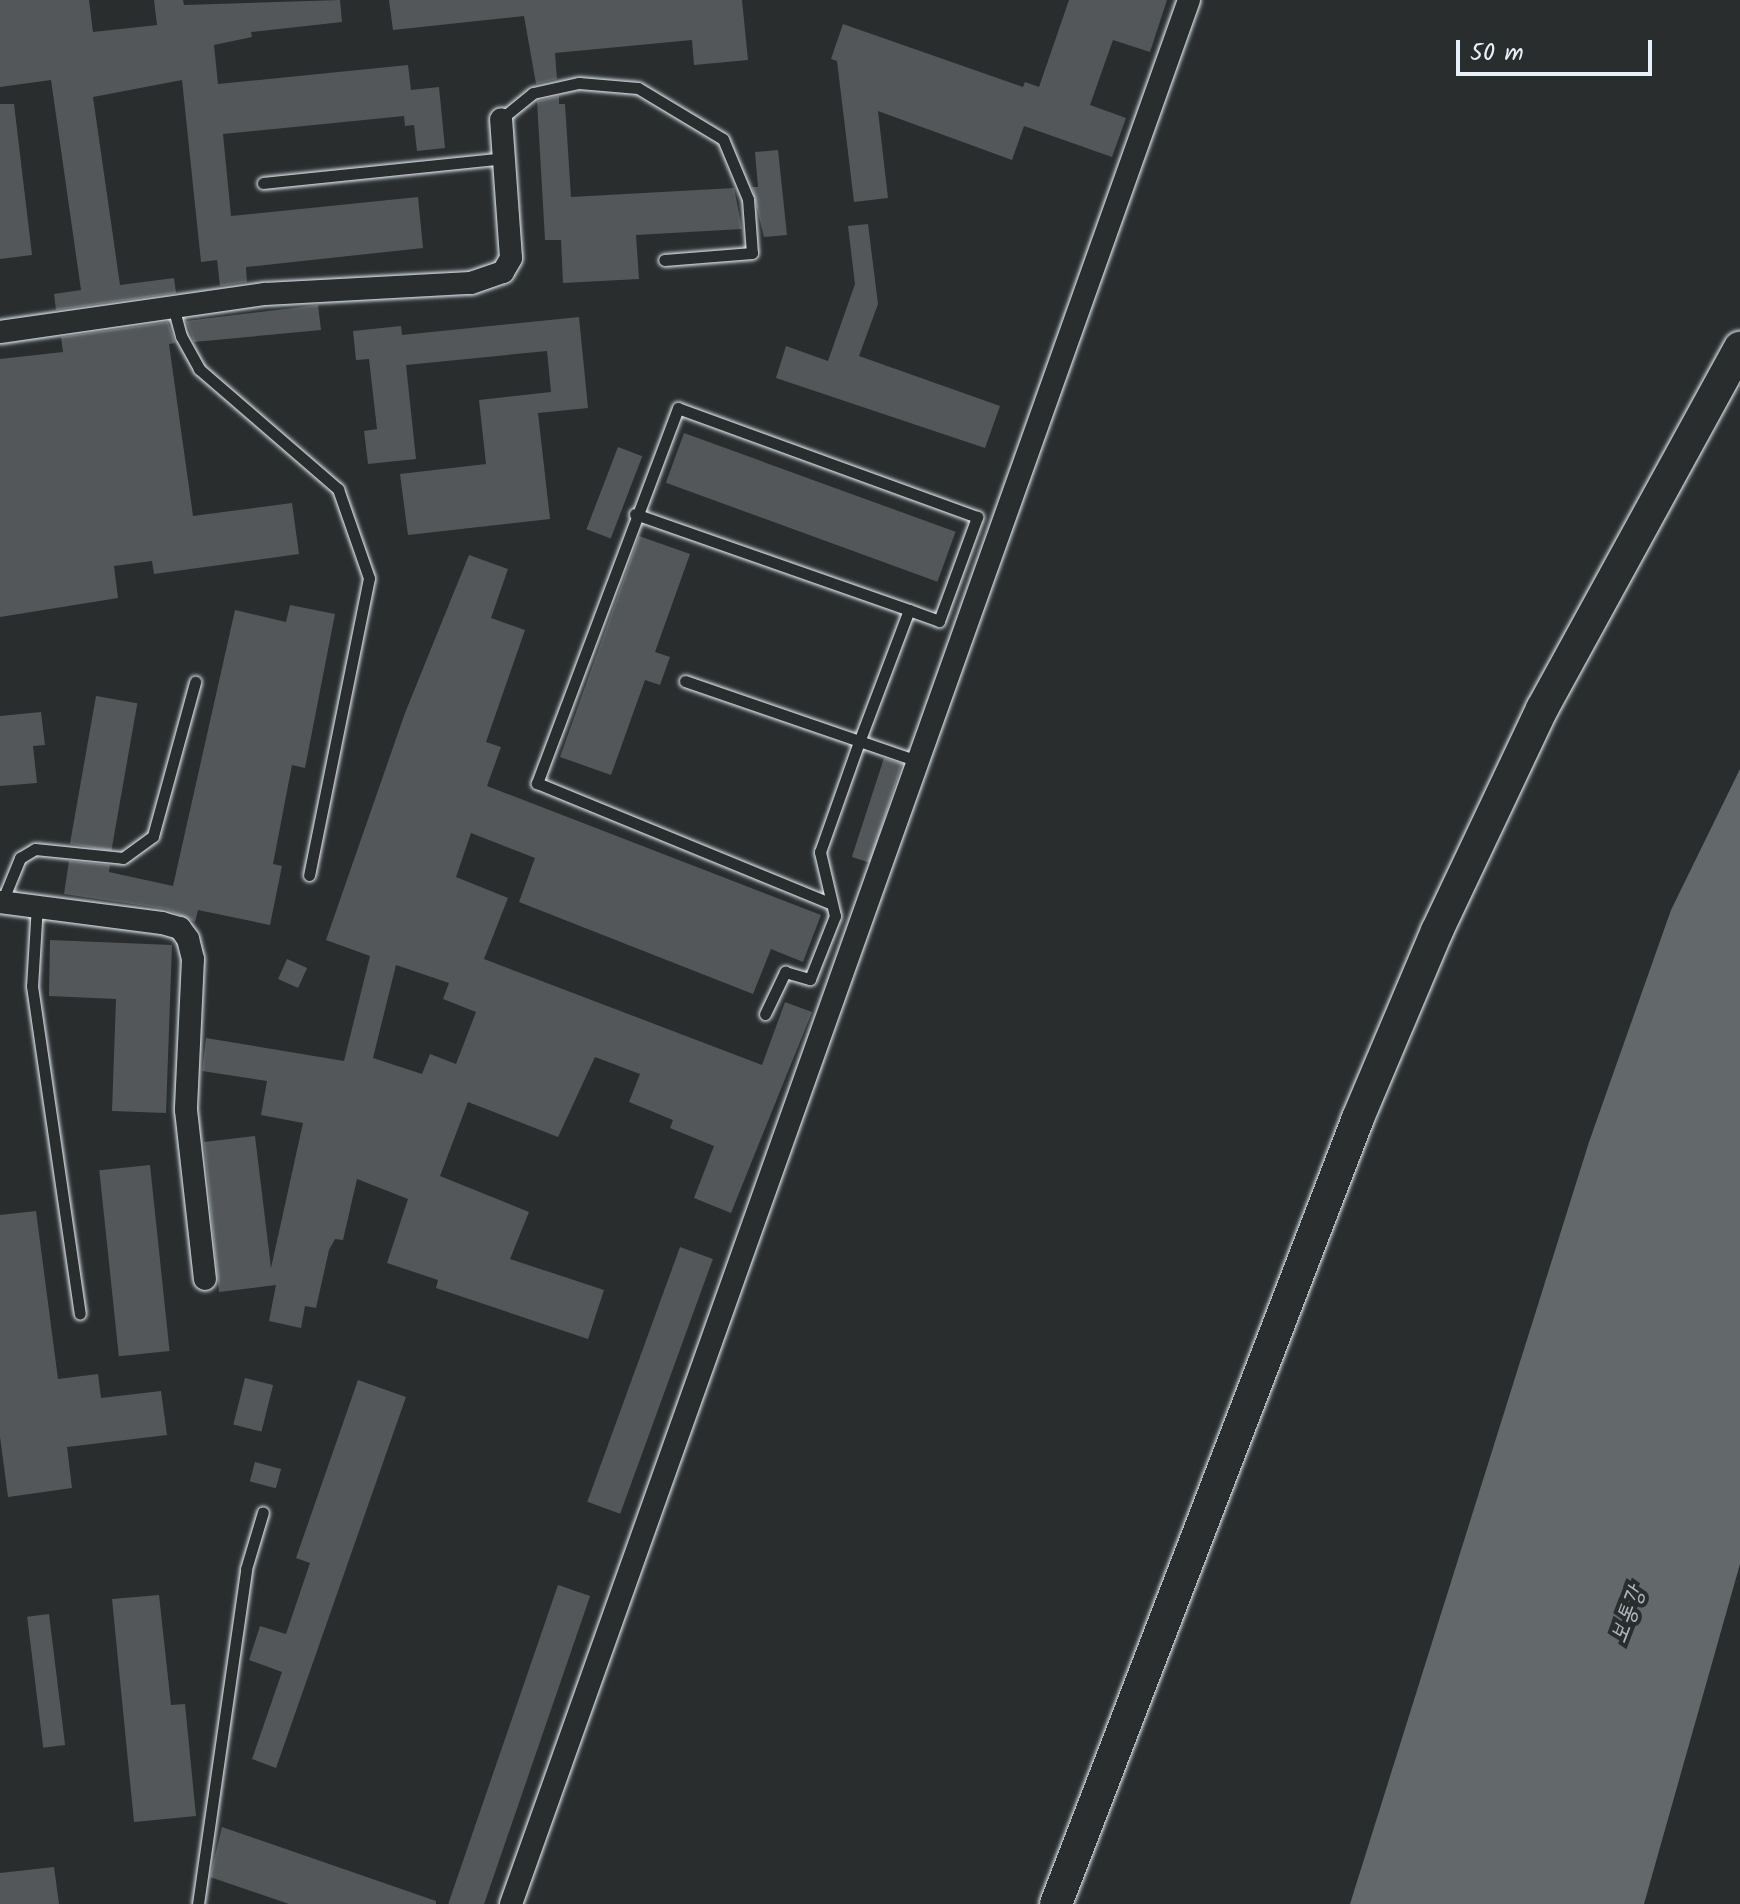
<!DOCTYPE html>
<html>
<head>
<meta charset="utf-8">
<style>
	body { margin:0 }
	#map { position:relative; width:1740px; height:1904px; overflow:hidden; background:#2a2d2e; font-family:Kalam,"Poor Story",sans-serif }
	div>[style] { position:absolute }
	.water>* { inset:0; background:#63686b }
	.building>* { inset:0; background:#535759; transform-origin:0 0 }
	.roads { filter:drop-shadow(0 0 2px #e8f1f8) drop-shadow(0 0 2px #e8f1f8) }
	.service>* { height:11px; margin:-5.5px; padding:0 5.5px; transform-origin:5.5px; border-radius:5.5px; background:#2a2d2e }
	.minor>* { height:22px; margin:-11px; padding:0 11px; transform-origin:11px; border-radius:11px; background:#2a2d2e }
	.secondary>* { height:32px; margin:-16px; padding:0 16px; transform-origin:16px; border-radius:16px; background:#2a2d2e }
	span { translate:-50% -50%; white-space:nowrap; text-align:center; line-height:1.15; -webkit-text-stroke:8px #2a2d2e; paint-order:stroke }
	.water-label { font-size:24px; color:#acb3b9; font-style:italic }
	.scale { position:absolute; left:1456px; top:40px; width:196px; height:36px; box-sizing:border-box; border:4px solid #e8f1f8; border-top:0; padding-left:10px; font-size:24px; line-height:28px; white-space:nowrap; color:#e8f1f8; -webkit-text-stroke:6px #2a2d2e; paint-order:stroke }
</style>
</head>
<body>
<div id="map">
	<div class="water">
		<i style="clip-path:polygon(1740px 769px,1740px 1564px,1644px 1904px,1350px 1904px,1589px 1142px,1671px 910px)"></i>
	</div>
	<div class="building">
		<i style="clip-path:polygon(0 0,89px 0,93px 32px,157px 25px,154px 0,183px 0,184px 5px,340px 0,342px 22px,251px 32px,252px 37px,214px 45px,218px 84px,408px 65px,411px 90px,439px 87px,445px 148px,417px 151px,414px 125px,405px 126px,404px 116px,223px 134px,231px 216px,418px 197px,423px 248px,246px 267px,247px 282px,220px 286px,217px 260px,201px 262px,182px 80px,93px 97px,120px 285px,174px 278px,176px 293px,56px 310px,54px 294px,81px 290px,51px 80px,0 87px)"></i>
		<i style="clip-path:polygon(389px 0,742px 0,748px 60px,694px 65px,692px 40px,555px 53px,557px 79px,536px 84px,524px 16px,393px 30px)"></i>
		<i style="clip-path:polygon(1069px 0,1167px 0,1150px 52px,1113px 40px,1090px 105px,1126px 118px,1112px 157px,1024px 126px,1012px 160px,878px 111px,888px 198px,854px 202px,837px 61px,831px 59px,843px 24px,1023px 87px,1025px 82px,1039px 87px)"></i>
		<i style="clip-path:polygon(559px 96px,559px 104px,565px 104px,571px 197px,734px 188px,742px 229px,636px 235px,639px 279px,563px 283px,561px 240px,545px 240px,537px 101px)"></i>
		<i style="clip-path:polygon(0 104px,14px 104px,32px 255px,0 259px)"></i>
		<i style="clip-path:polygon(778px 150px,787px 235px,764px 237px,752px 187px,758px 187px,755px 152px)"></i>
		<i style="clip-path:polygon(868px 224px,878px 304px,859px 356px,1000px 406px,985px 448px,776px 378px,786px 346px,828px 361px,855px 284px,848px 226px)"></i>
		<i style="clip-path:polygon(318px 305px,321px 330px,194px 342px,186px 321px)"></i>
		<i style="clip-path:polygon(579px 317px,588px 408px,538px 413px,550px 519px,408px 535px,400px 474px,486px 464px,479px 400px,551px 392px,547px 351px,406px 365px,416px 459px,368px 464px,364px 431px,377px 429px,369px 359px,356px 360px,353px 331px,401px 326px,402px 335px)"></i>
		<i style="clip-path:polygon(168px 322px,175px 343px,169px 344px,193px 516px,292px 503px,299px 554px,154px 574px,152px 561px,114px 566px,118px 598px,0 617px,0 359px,63px 352px,61px 337px)"></i>
		<i style="left:684px;top:433px;width:289px;height:53px;rotate:20deg"></i>
		<i style="left:618px;top:447px;width:26px;height:88px;rotate:21deg"></i>
		<i style="clip-path:polygon(639px 536px,690px 554px,655px 652px,670px 657px,660px 685px,645px 680px,611px 775px,560px 757px)"></i>
		<i style="clip-path:polygon(evenodd,469px 555px,508px 569px,491px 618px,525px 630px,486px 742px,501px 747px,487px 786px,821px 915px,803px 962px,771px 949px,753px 994px,519px 902px,535px 858px,471px 833px,456px 877px,508px 898px,484px 959px,762px 1065px,785px 1002px,812px 1012px,731px 1213px,694px 1198px,714px 1146px,670px 1128px,673px 1120px,629px 1102px,640px 1074px,595px 1057px,558px 1137px,468px 1102px,440px 1176px,529px 1212px,510px 1259px,604px 1290px,588px 1339px,436px 1288px,438px 1280px,387px 1263px,408px 1199px,357px 1179px,343px 1240px,335px 1239px,329px 1250px,316px 1308px,305px 1306px,301px 1328px,269px 1321px,276px 1285px,219px 1292px,204px 1142px,255px 1136px,271px 1268px,303px 1123px,261px 1115px,267px 1081px,202px 1071px,206px 1038px,344px 1061px,370px 956px,326px 940px,405px 713px,469px 555px,396px 965px,449px 983px,443px 999px,476px 1012px,456px 1064px,430px 1054px,422px 1074px,373px 1058px,396px 965px)"></i>
		<i style="clip-path:polygon(290px 605px,335px 614px,305px 768px,292px 765px,273px 864px,282px 866px,270px 925px,198px 910px,195px 922px,166px 909px,64px 894px,69px 861px,110px 865px,109px 872px,173px 886px,235px 610px,286px 622px)"></i>
		<i style="left:96px;top:696px;width:42px;height:150px;rotate:10deg"></i>
		<i style="clip-path:polygon(41px 712px,45px 745px,33px 746px,37px 783px,0 786px,0 716px)"></i>
		<i style="left:884px;top:758px;width:19px;height:104px;rotate:18deg"></i>
		<i style="clip-path:polygon(50px 940px,172px 945px,166px 1113px,112px 1111px,116px 999px,49px 996px)"></i>
		<i style="left:287px;top:959px;width:22px;height:22px;rotate:24deg"></i>
		<i style="left:150px;top:1165px;width:187px;height:51px;rotate:84deg"></i>
		<i style="clip-path:polygon(36px 1211px,58px 1379px,98px 1374px,101px 1398px,161px 1391px,167px 1435px,67px 1447px,72px 1488px,8px 1497px,0 1437px,0 1215px)"></i>
		<i style="left:680px;top:1247px;width:35px;height:271px;rotate:20deg"></i>
		<i style="left:245px;top:1378px;width:29px;height:48px;rotate:14deg"></i>
		<i style="clip-path:polygon(358px 1380px,406px 1397px,276px 1768px,252px 1759px,282px 1672px,249px 1660px,260px 1626px,286px 1634px,310px 1563px,296px 1558px)"></i>
		<i style="left:255px;top:1462px;width:27px;height:20px;rotate:15deg"></i>
		<i style="left:558px;top:1585px;width:34px;height:337px;rotate:19deg"></i>
		<i style="clip-path:polygon(159px 1595px,171px 1705px,185px 1704px,196px 1816px,134px 1822px,112px 1599px)"></i>
		<i style="left:49px;top:1614px;width:132px;height:22px;rotate:83deg"></i>
		<i style="clip-path:polygon(222px 1827px,436px 1901px,436px 1904px,289px 1904px,210px 1877px)"></i>
		<i style="clip-path:polygon(54px 1867px,59px 1904px,0 1904px,0 1873px)"></i>
	</div>
	<div class="roads">
		<div class="service">
			<i style="left:501px;top:119px;width:41px;rotate:-39.1deg"></i>
			<i style="left:533px;top:93px;width:47px;rotate:-12.3deg"></i>
			<i style="left:579px;top:83px;width:59px;rotate:4.8deg"></i>
			<i style="left:638px;top:88px;width:99px;rotate:31deg"></i>
			<i style="left:723px;top:139px;width:65px;rotate:67.4deg"></i>
			<i style="left:748px;top:199px;width:54px;rotate:85.8deg"></i>
			<i style="left:752px;top:253px;width:88px;rotate:175.5deg"></i>
			<i style="left:263px;top:183px;width:241px;rotate:-5.9deg"></i>
			<i style="left:174px;top:310px;width:27px;rotate:75deg"></i>
			<i style="left:181px;top:336px;width:38px;rotate:61deg"></i>
			<i style="left:199px;top:369px;width:184px;rotate:40.8deg"></i>
			<i style="left:338px;top:489px;width:94px;rotate:70.8deg"></i>
			<i style="left:369px;top:578px;width:303px;rotate:101.4deg"></i>
			<i style="left:635px;top:514px;width:290px;rotate:19.3deg"></i>
			<i style="left:685px;top:681px;width:243px;rotate:19deg"></i>
			<i style="left:2px;top:902px;width:48px;rotate:-67.8deg"></i>
			<i style="left:20px;top:858px;width:17px;rotate:-31deg"></i>
			<i style="left:35px;top:849px;width:88px;rotate:5.8deg"></i>
			<i style="left:123px;top:858px;width:37px;rotate:-36deg"></i>
			<i style="left:153px;top:836px;width:160px;rotate:-74.7deg"></i>
			<i style="left:37px;top:905px;width:81px;rotate:93.5deg"></i>
			<i style="left:32px;top:986px;width:331px;rotate:81.7deg"></i>
			<i style="left:765px;top:1014px;width:47px;rotate:-64.5deg"></i>
			<i style="left:785px;top:972px;width:26px;rotate:16deg"></i>
			<i style="left:810px;top:979px;width:68px;rotate:-68.4deg"></i>
			<i style="left:835px;top:916px;width:66px;rotate:-103.2deg"></i>
			<i style="left:820px;top:852px;width:117px;rotate:-70.5deg"></i>
			<i style="left:859px;top:742px;width:141px;rotate:-69.3deg"></i>
			<i style="left:909px;top:610px;width:32px;rotate:20deg"></i>
			<i style="left:939px;top:621px;width:111px;rotate:-69.9deg"></i>
			<i style="left:977px;top:517px;width:318px;rotate:-160deg"></i>
			<i style="left:678px;top:408px;width:401px;rotate:110.6deg"></i>
			<i style="left:537px;top:783px;width:316px;rotate:22.3deg"></i>
			<i style="left:198px;top:1904px;width:338px;rotate:-81.8deg"></i>
			<i style="left:246px;top:1569px;width:59px;rotate:-73.4deg"></i>
		</div>
		<div class="minor">
			<i style="left:0;top:332px;width:268px;rotate:-8.2deg"></i>
			<i style="left:265px;top:294px;width:206px;rotate:-3.1deg"></i>
			<i style="left:471px;top:283px;width:34px;rotate:-19deg"></i>
			<i style="left:503px;top:272px;width:16px;rotate:-60deg"></i>
			<i style="left:511px;top:258px;width:139px;rotate:-94.1deg"></i>
			<i style="left:0;top:902px;width:163px;rotate:7.4deg"></i>
			<i style="left:162px;top:923px;width:19px;rotate:16deg"></i>
			<i style="left:180px;top:928px;width:14px;rotate:54deg"></i>
			<i style="left:188px;top:939px;width:21px;rotate:76deg"></i>
			<i style="left:193px;top:959px;width:151px;rotate:92.7deg"></i>
			<i style="left:186px;top:1110px;width:170px;rotate:83.6deg"></i>
			<i style="left:511px;top:1904px;width:2021px;rotate:-70.4deg"></i>
		</div>
		<div class="secondary">
			<i style="left:1056px;top:1904px;width:842px;rotate:-68.98deg"></i>
			<i style="left:1358px;top:1118px;width:203px;rotate:-67.1deg"></i>
			<i style="left:1437px;top:931px;width:246px;rotate:-64.7deg"></i>
			<i style="left:1542px;top:709px;width:412px;rotate:-61.3deg"></i>
		</div>
	</div>
	<div class="water-label">
		<span style="left:1628px;top:1615px;rotate:-69deg">보통강</span>
	</div>
	<div class="scale">50 m</div>
</div>
</body>
</html>
